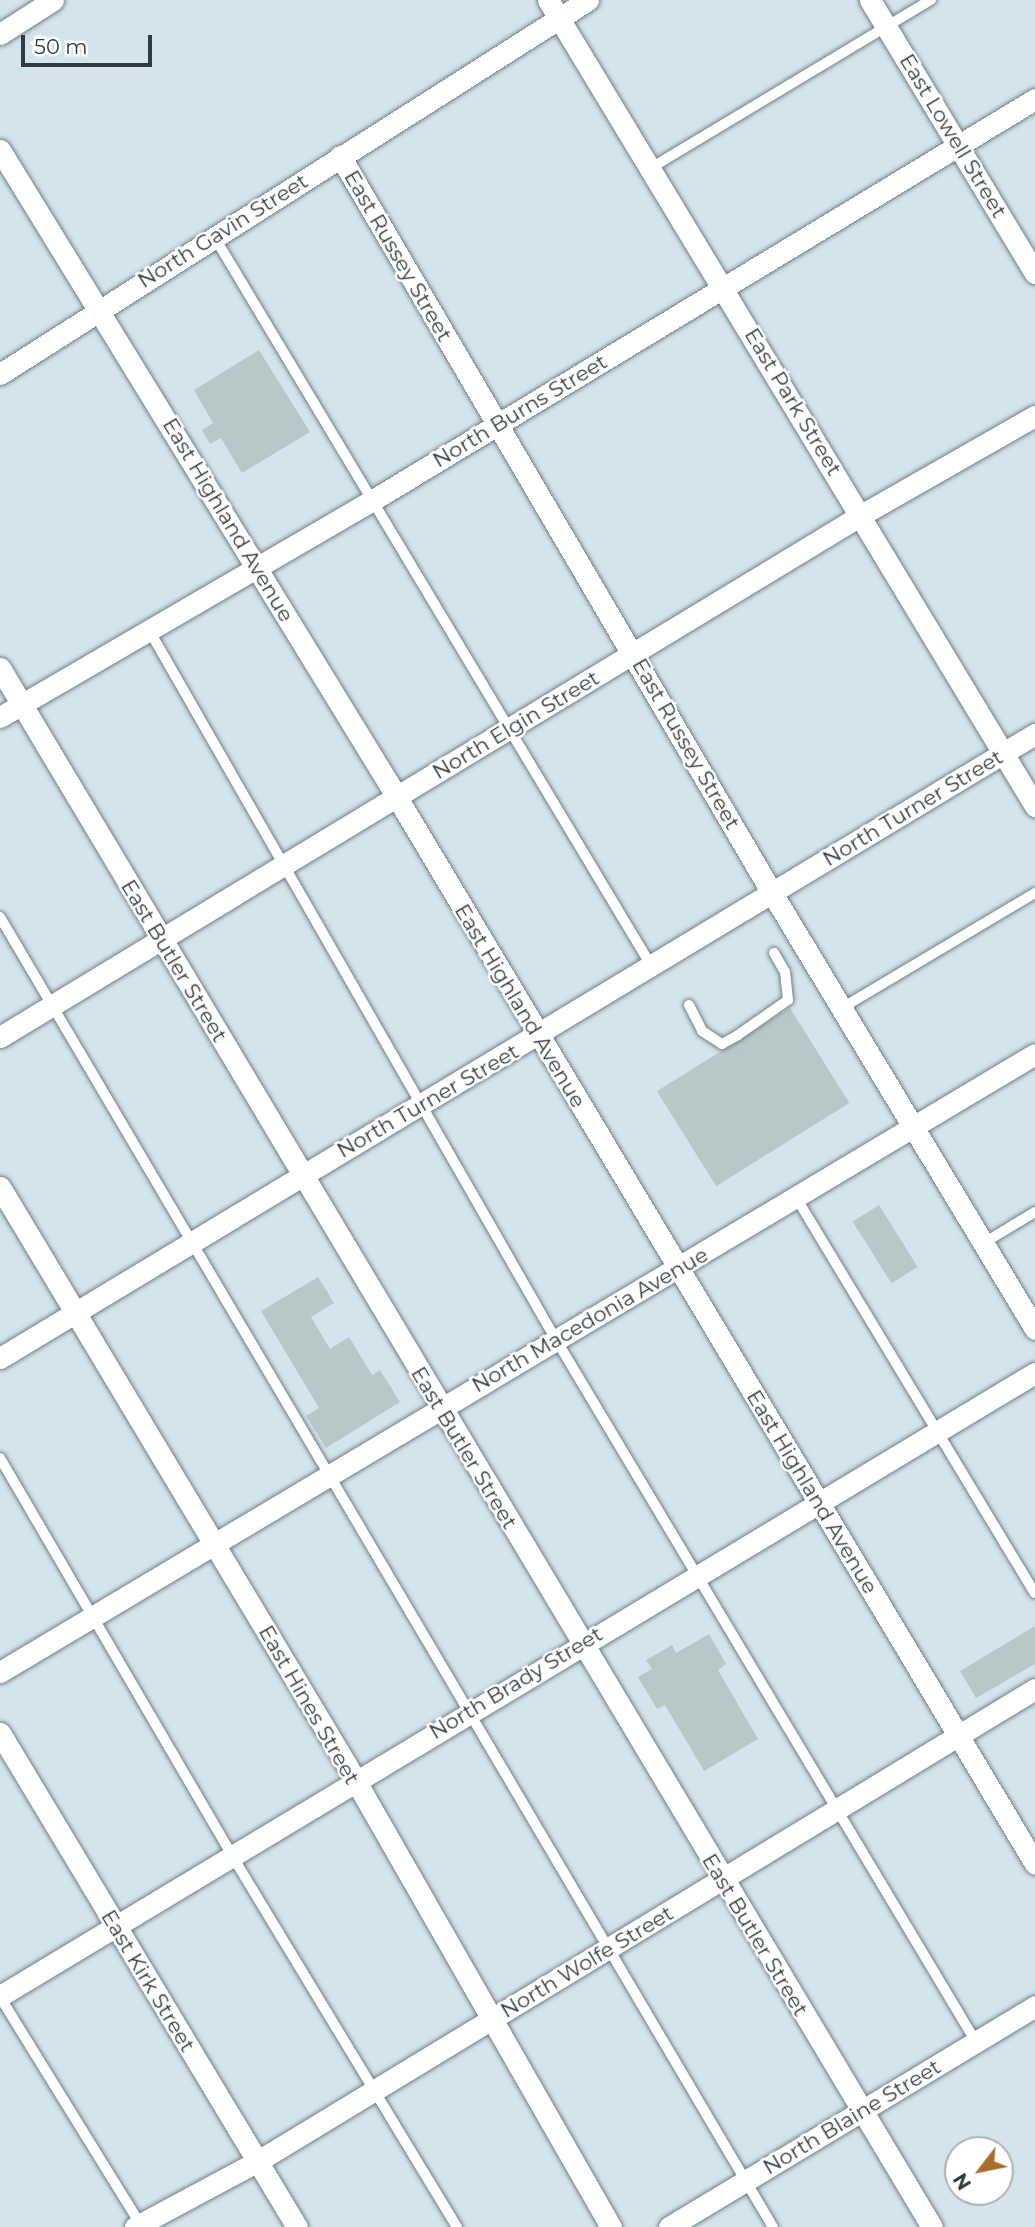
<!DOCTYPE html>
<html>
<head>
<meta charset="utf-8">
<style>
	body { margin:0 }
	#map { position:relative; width:1035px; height:2227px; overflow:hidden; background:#d4e4ec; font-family:Montserrat,sans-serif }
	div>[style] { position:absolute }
	.building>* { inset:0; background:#b6c9c8; transform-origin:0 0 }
	.roads { filter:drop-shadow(0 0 2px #718087) drop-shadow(0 0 2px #718087) }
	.service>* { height:10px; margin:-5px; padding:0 5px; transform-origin:5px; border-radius:5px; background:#fff }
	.minor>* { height:21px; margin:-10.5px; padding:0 10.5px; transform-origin:10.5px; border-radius:10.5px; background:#fff }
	span { translate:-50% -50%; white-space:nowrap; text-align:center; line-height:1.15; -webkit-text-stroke:5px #fff; paint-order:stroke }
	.street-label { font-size:21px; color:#343b3e }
	.north { position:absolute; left:944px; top:2136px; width:70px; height:70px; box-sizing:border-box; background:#fff; border:2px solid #aeb1b2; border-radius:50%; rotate:238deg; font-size:19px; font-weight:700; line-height:28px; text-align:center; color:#343b3e }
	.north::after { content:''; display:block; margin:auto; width:24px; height:32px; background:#a56e2a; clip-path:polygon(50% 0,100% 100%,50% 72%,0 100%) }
	.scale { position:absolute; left:21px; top:35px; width:131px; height:32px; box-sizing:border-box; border:4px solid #343b3e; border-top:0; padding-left:9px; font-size:21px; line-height:24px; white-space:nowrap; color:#343b3e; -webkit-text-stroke:5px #fff; paint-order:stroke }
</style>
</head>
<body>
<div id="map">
	<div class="building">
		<i style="clip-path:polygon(259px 350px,310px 432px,242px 473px,221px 438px,210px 444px,202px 430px,213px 423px,194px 390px)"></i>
		<i style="left:790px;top:1008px;width:112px;height:157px;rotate:58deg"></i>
		<i style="left:879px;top:1205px;width:73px;height:31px;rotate:58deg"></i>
		<i style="clip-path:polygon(318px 1277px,334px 1303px,311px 1317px,330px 1349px,349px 1337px,372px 1375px,380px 1370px,400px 1402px,326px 1448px,306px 1416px,319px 1408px,261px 1311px)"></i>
		<i style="clip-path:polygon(1035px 1626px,1035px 1664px,976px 1698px,960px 1671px)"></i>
		<i style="clip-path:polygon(709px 1634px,726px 1664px,718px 1670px,758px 1739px,704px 1771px,665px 1705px,657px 1709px,638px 1677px,652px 1669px,646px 1660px,672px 1645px,676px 1653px)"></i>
	</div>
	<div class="roads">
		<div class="service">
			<i style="left:651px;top:168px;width:327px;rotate:-31deg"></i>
			<i style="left:215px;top:238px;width:850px;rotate:59.06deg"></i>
			<i style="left:149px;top:630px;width:816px;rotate:60.17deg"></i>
			<i style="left:555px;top:1338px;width:820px;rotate:59.12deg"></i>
			<i style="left:0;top:917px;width:1521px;rotate:59.46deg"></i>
			<i style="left:689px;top:1005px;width:29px;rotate:63deg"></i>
			<i style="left:702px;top:1031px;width:24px;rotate:33deg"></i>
			<i style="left:722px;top:1044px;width:18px;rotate:-29deg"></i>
			<i style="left:738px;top:1035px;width:61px;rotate:-35deg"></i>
			<i style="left:788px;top:1000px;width:28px;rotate:-96deg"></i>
			<i style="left:785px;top:972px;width:22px;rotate:-120deg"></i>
			<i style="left:842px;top:1008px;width:225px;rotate:-30.8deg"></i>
			<i style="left:797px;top:1199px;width:460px;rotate:58.9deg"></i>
			<i style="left:982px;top:1244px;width:62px;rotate:-31.1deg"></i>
			<i style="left:0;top:1458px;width:458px;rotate:59.7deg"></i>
			<i style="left:231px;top:1854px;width:436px;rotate:58.8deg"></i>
			<i style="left:0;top:1997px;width:270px;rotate:58.3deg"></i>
		</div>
		<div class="minor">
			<i style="left:548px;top:0;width:942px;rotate:58.86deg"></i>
			<i style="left:870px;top:0;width:319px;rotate:58.9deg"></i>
			<i style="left:0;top:34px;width:63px;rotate:-32.7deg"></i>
			<i style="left:0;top:150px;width:744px;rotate:58.47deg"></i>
			<i style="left:389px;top:784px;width:1258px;rotate:59.11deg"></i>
			<i style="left:340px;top:156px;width:854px;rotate:59.62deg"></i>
			<i style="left:772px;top:893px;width:509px;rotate:58.9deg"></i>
			<i style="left:0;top:374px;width:697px;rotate:-32.46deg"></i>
			<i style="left:0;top:668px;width:1816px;rotate:59.13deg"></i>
			<i style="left:0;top:717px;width:432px;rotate:-30.2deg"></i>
			<i style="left:373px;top:500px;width:774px;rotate:-31.2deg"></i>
			<i style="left:0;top:1037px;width:1009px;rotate:-31.22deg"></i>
			<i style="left:863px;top:514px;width:198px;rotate:-29.7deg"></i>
			<i style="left:0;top:1187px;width:673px;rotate:59.05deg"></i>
			<i style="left:346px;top:1764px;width:533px;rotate:60.22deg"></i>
			<i style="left:0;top:1358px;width:1209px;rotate:-31.09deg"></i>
			<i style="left:0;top:1672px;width:1205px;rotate:-30.84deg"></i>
			<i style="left:0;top:1733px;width:576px;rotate:58.99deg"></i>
			<i style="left:0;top:1996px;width:1208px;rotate:-31.05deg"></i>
			<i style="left:135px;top:2227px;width:140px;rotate:-28.2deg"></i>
			<i style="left:258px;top:2161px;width:909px;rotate:-31.28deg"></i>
			<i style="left:669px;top:2227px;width:428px;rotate:-31.1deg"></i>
		</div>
	</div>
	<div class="street-label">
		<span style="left:953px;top:136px;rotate:59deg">East Lowell Street</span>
		<span style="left:223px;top:231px;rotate:-32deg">North Gavin Street</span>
		<span style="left:398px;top:256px;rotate:60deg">East Russey Street</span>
		<span style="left:793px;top:402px;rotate:59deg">East Park Street</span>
		<span style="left:520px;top:411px;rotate:-31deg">North Burns Street</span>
		<span style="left:228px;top:520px;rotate:59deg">East Highland Avenue</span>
		<span style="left:516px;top:725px;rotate:-31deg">North Elgin Street</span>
		<span style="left:686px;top:744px;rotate:60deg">East Russey Street</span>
		<span style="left:913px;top:808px;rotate:-31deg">North Turner Street</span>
		<span style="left:174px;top:961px;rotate:59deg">East Butler Street</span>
		<span style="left:520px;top:1006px;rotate:59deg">East Highland Avenue</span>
		<span style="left:428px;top:1101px;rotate:-30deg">North Turner Street</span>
		<span style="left:590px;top:1320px;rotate:-30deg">North Macedonia Avenue</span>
		<span style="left:464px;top:1448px;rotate:59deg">East Butler Street</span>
		<span style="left:812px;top:1492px;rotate:59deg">East Highland Avenue</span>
		<span style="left:516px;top:1683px;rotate:-31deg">North Brady Street</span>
		<span style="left:309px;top:1705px;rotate:60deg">East Hines Street</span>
		<span style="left:755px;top:1935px;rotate:59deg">East Butler Street</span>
		<span style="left:587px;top:1962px;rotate:-31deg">North Wolfe Street</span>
		<span style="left:148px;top:1981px;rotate:59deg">East Kirk Street</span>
		<span style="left:852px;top:2117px;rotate:-31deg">North Blaine Street</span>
	</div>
	<div class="north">N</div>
	<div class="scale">50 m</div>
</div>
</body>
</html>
